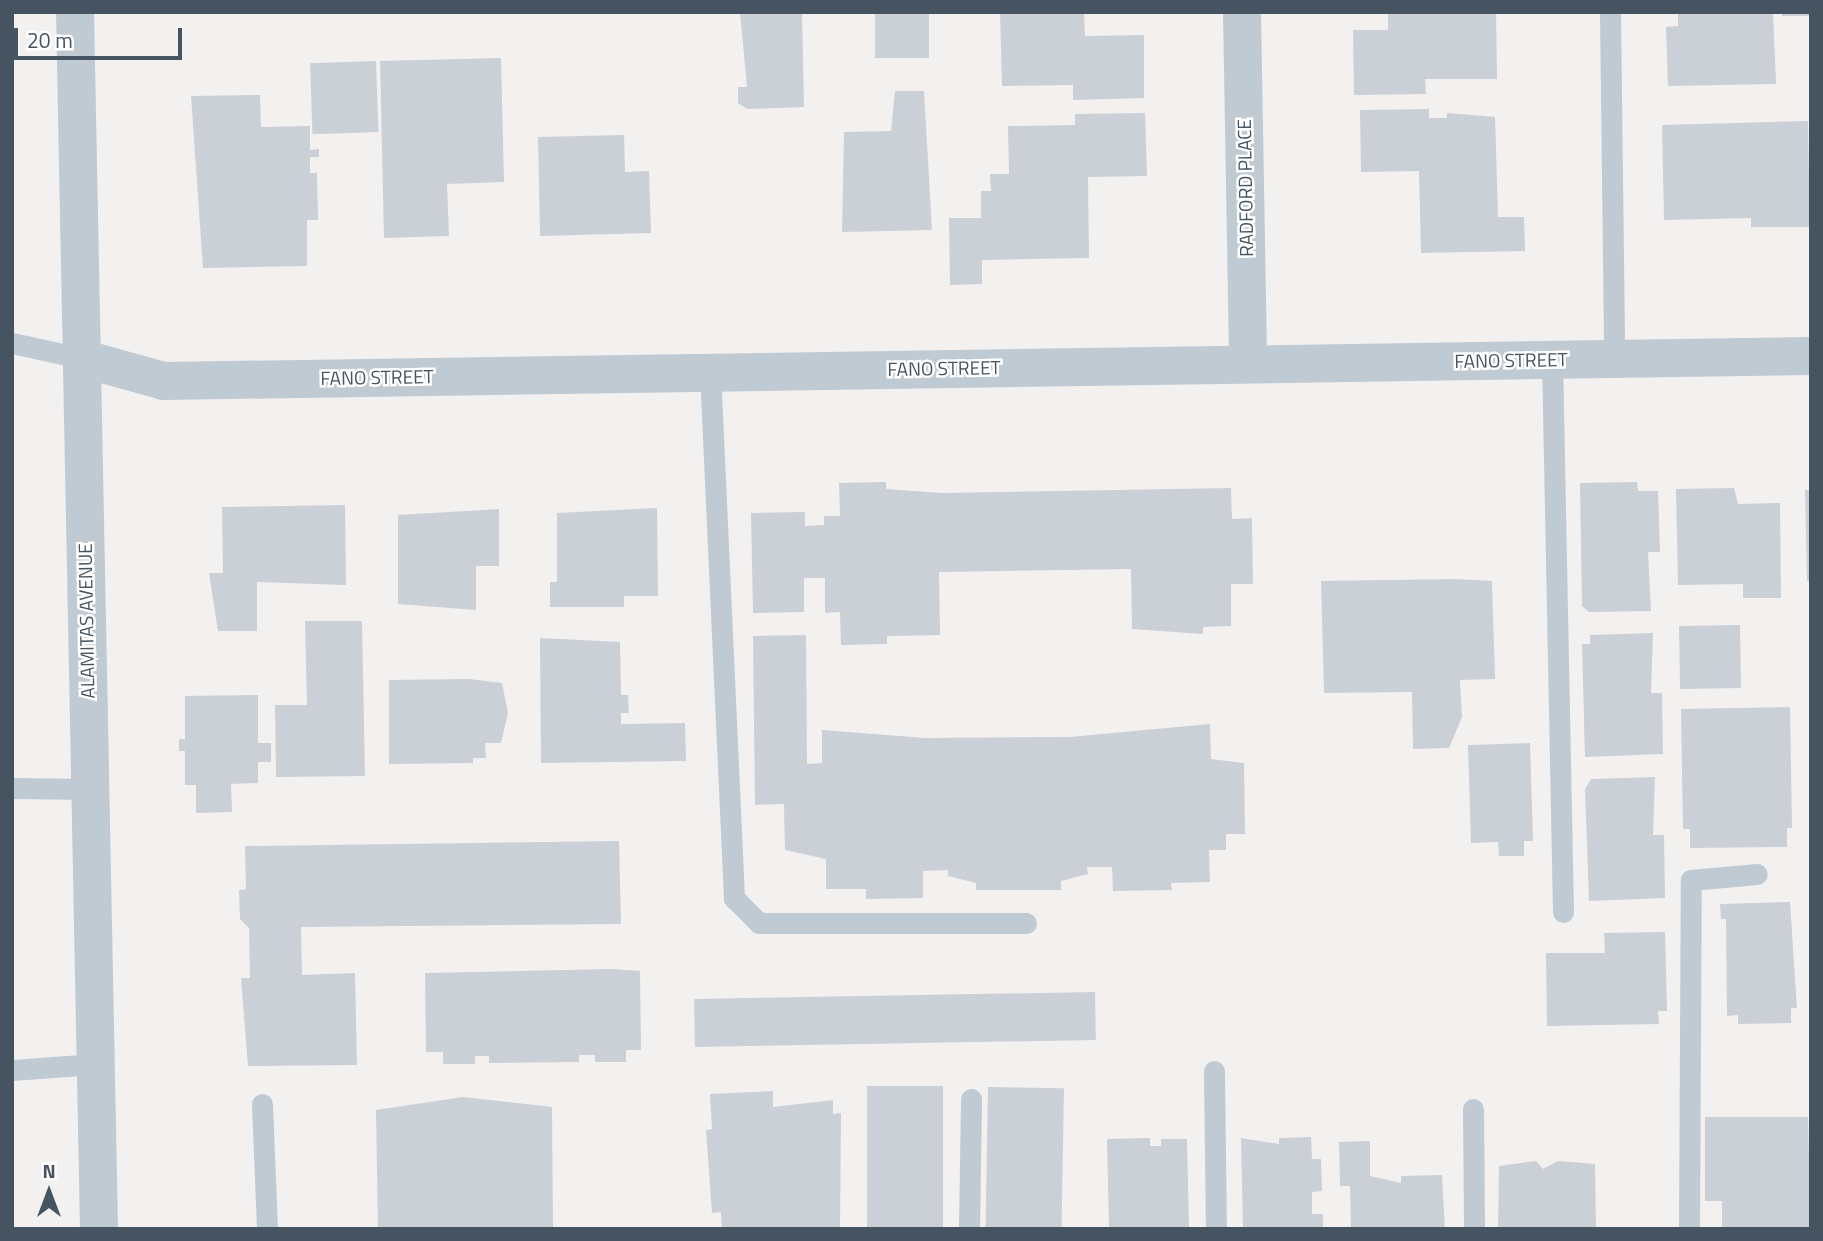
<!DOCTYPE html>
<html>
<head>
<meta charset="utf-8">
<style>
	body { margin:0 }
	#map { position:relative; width:1823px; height:1241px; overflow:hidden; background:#f3f0f0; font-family:"Titillium Web",sans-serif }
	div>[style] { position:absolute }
	.building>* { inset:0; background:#cbcfd6; transform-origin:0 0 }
	.lane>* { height:21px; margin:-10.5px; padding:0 10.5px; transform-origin:10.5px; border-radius:10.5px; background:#bfcad3 }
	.street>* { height:38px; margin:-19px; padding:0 19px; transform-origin:19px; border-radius:19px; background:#bfcad3 }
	span { translate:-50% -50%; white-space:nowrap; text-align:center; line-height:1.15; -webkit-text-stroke:5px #fff; paint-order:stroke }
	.street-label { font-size:19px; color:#465360 }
	.frame { position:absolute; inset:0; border:14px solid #465360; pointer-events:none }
	.north { position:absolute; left:14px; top:1157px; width:70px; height:70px; -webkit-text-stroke:5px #fff; paint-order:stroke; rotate:0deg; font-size:19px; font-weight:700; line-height:28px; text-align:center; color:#465360 }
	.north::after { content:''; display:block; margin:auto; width:24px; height:32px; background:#465360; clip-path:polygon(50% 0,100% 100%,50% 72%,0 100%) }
	.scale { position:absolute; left:14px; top:28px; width:168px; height:32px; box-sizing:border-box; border:4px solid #465360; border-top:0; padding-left:9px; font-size:21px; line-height:24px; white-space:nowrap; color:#465360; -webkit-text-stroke:5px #fff; paint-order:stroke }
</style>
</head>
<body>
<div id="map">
	<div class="building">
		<i style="clip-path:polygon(740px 12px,802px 12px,804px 107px,747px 109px,738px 103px,738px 87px,747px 87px)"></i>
		<i style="left:875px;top:12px;width:54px;height:46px"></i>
		<i style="clip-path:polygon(1000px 12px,1084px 12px,1085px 36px,1144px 35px,1144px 98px,1073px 100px,1073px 85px,1002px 86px)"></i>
		<i style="clip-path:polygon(1388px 12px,1496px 12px,1497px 79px,1425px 79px,1426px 94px,1354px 95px,1353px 30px,1388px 30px)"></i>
		<i style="clip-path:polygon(1678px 12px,1773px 12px,1776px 84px,1668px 86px,1666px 27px,1678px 26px)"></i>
		<i style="left:1782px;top:12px;width:29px;height:4px"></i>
		<i style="clip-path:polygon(501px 58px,504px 182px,447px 184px,449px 236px,384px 238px,380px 61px)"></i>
		<i style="left:376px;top:61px;width:71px;height:66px;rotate:88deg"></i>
		<i style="clip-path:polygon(895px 91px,924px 91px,932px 230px,842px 232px,844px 132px,891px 131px)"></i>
		<i style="clip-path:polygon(260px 95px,261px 127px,310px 126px,310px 150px,319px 149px,319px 157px,310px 157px,310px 173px,317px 173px,318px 220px,307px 220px,307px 266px,203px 268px,191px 96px)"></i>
		<i style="clip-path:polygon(1429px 109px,1429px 118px,1447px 118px,1447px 113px,1495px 117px,1498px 217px,1524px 217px,1525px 251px,1421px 253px,1419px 171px,1361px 172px,1360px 110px)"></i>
		<i style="clip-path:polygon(1145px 113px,1147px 176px,1088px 177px,1089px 258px,982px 260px,982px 284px,950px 285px,949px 218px,981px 218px,981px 191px,991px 191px,990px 174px,1009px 174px,1008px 126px,1075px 125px,1075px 114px)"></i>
		<i style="clip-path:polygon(1808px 121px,1810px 227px,1751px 227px,1751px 218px,1664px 220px,1662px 125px)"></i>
		<i style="clip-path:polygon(624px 135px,625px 172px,649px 171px,651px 233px,540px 236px,538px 137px)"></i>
		<i style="clip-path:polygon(886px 482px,886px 489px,942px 493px,1231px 488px,1232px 519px,1252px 518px,1253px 584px,1231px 584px,1231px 626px,1203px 627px,1203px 634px,1132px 629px,1131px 569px,939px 572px,940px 635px,887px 636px,887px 644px,841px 645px,840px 612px,825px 613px,825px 578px,804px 578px,804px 612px,753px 613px,751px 513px,805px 512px,805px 526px,824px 525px,824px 516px,840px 516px,839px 483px)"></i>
		<i style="clip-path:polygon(1637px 482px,1638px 491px,1658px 491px,1660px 552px,1648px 552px,1651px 611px,1589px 612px,1582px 606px,1580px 483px)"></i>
		<i style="clip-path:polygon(1734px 488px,1738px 504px,1780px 503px,1781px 598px,1743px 598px,1743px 584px,1678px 585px,1676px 489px)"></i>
		<i style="clip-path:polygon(1805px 490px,1811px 490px,1811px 581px,1807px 581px)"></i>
		<i style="clip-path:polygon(345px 505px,346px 585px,257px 582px,257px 631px,218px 631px,209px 573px,223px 573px,222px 507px)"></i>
		<i style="clip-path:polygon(657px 508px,658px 596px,624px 596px,624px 607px,550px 607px,550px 582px,557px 582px,557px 513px)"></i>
		<i style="clip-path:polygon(499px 509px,499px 566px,476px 566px,476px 610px,398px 604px,398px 515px)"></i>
		<i style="clip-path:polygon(1455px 579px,1492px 581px,1495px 679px,1460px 680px,1462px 717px,1449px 748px,1413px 749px,1412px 692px,1324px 693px,1321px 581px)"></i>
		<i style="clip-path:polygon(305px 621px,362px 621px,365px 776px,276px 777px,275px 705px,307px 705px)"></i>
		<i style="left:1740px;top:625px;width:63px;height:61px;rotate:89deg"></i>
		<i style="clip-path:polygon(1653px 633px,1651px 693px,1662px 693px,1663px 754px,1585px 757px,1582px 644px,1590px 644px,1590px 635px)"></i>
		<i style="clip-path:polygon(806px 635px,807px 764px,822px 763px,822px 730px,925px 738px,1070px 737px,1210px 724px,1211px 759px,1244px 763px,1245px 834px,1226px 834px,1226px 850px,1209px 850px,1210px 882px,1171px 883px,1172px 890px,1113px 891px,1112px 867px,1087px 867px,1088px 874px,1061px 881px,1061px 890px,976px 890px,976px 883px,948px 876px,948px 870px,923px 871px,923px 898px,866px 899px,866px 889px,826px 889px,826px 859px,785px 850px,784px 804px,755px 805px,753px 636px)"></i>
		<i style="clip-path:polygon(540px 638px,620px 642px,621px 695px,628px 695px,629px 713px,621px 713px,621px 724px,685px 723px,686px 761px,541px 763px)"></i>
		<i style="clip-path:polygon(469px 679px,502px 683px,508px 713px,501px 743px,485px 743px,486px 758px,473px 758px,473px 763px,389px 764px,389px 680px)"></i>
		<i style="clip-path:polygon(258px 695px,258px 743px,271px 743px,271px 762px,258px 762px,258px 783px,231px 784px,232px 812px,196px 813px,196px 785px,185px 785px,185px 751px,179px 751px,179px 739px,185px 739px,185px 696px)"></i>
		<i style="clip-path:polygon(1790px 707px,1792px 828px,1787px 828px,1787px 847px,1690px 848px,1690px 829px,1683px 829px,1681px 709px)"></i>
		<i style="clip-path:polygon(1530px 743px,1533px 841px,1524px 841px,1524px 856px,1499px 856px,1498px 842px,1471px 843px,1468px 745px)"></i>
		<i style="clip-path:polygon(1655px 777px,1653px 835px,1664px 835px,1665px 898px,1589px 901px,1585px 789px,1591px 779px)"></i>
		<i style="clip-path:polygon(619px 841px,621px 924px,301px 927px,302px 975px,355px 973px,357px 1065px,248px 1066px,241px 978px,250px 978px,249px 928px,240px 919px,239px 890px,246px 889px,245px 846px)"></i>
		<i style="clip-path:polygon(1790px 902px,1797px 1008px,1791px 1008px,1791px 1023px,1738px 1024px,1738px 1015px,1727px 1016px,1726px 919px,1721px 919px,1720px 904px)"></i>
		<i style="clip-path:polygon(1665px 932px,1667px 1011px,1658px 1011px,1659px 1024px,1547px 1026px,1546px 953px,1605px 953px,1604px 933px)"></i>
		<i style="clip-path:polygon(611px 969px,640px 971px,641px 1050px,626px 1050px,626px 1062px,595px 1062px,595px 1055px,579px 1055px,579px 1062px,489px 1063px,489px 1056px,475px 1056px,475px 1064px,443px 1064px,443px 1052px,426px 1052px,425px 973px)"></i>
		<i style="left:1095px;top:992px;width:48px;height:401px;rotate:89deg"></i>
		<i style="left:943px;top:1086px;width:143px;height:76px;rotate:90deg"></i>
		<i style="left:988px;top:1087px;width:76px;height:142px;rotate:1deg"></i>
		<i style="clip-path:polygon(773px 1091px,773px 1107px,833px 1100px,833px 1114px,841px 1113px,840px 1229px,722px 1229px,721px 1212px,712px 1213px,706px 1130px,712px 1129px,710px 1094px)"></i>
		<i style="clip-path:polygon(463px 1097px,552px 1107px,553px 1229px,378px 1229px,376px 1110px)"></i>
		<i style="clip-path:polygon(1705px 1117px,1808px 1117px,1811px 1229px,1722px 1229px,1722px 1201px,1705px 1201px)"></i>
		<i style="clip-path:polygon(1311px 1137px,1312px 1159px,1321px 1159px,1322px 1191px,1312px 1192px,1312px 1214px,1323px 1214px,1323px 1229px,1243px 1229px,1241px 1138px,1279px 1144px,1279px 1138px)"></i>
		<i style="clip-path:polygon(1150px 1138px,1150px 1146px,1161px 1146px,1161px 1139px,1187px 1139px,1189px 1229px,1109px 1229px,1107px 1139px)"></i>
		<i style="clip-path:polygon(1370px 1141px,1370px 1176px,1401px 1183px,1401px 1176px,1442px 1175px,1445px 1229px,1351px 1229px,1350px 1186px,1340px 1186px,1339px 1142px)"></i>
		<i style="clip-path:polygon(1536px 1161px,1543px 1169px,1558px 1161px,1595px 1164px,1596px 1229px,1498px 1228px,1499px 1166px)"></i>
	</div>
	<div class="lane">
		<i style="left:1610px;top:12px;width:347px;rotate:89.3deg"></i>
		<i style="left:12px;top:343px;width:71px;rotate:12.3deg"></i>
		<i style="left:1552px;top:359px;width:553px;rotate:88.86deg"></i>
		<i style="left:710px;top:371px;width:528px;rotate:87.39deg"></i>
		<i style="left:734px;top:898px;width:35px;rotate:45deg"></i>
		<i style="left:759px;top:923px;width:267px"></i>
		<i style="left:12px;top:788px;width:77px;rotate:0.7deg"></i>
		<i style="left:12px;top:1070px;width:83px;rotate:-4.1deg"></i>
		<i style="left:1214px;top:1071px;width:158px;rotate:89.3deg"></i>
		<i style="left:262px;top:1104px;width:125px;rotate:87.7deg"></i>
		<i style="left:1473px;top:1109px;width:120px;rotate:89.5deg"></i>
		<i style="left:969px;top:1229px;width:130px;rotate:-89.1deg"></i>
		<i style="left:1689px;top:1229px;width:349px;rotate:-89.7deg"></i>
		<i style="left:1691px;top:880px;width:66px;rotate:-5.2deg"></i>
	</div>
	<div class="street">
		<i style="left:75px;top:12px;width:1217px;rotate:88.87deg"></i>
		<i style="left:1242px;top:12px;width:351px;rotate:89deg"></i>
		<i style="left:81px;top:358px;width:86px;rotate:15.5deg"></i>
		<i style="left:164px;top:381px;width:1647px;rotate:-0.87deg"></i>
	</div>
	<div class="street-label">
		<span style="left:1245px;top:188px;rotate:-91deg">RADFORD PLACE</span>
		<span style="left:1511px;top:360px;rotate:-1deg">FANO STREET</span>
		<span style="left:944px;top:368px;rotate:-1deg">FANO STREET</span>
		<span style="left:377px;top:377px;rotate:-1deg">FANO STREET</span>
		<span style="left:86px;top:621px;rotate:-91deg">ALAMITAS AVENUE</span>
	</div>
	<div class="frame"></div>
	<div class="north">N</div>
	<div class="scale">20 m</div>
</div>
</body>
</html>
